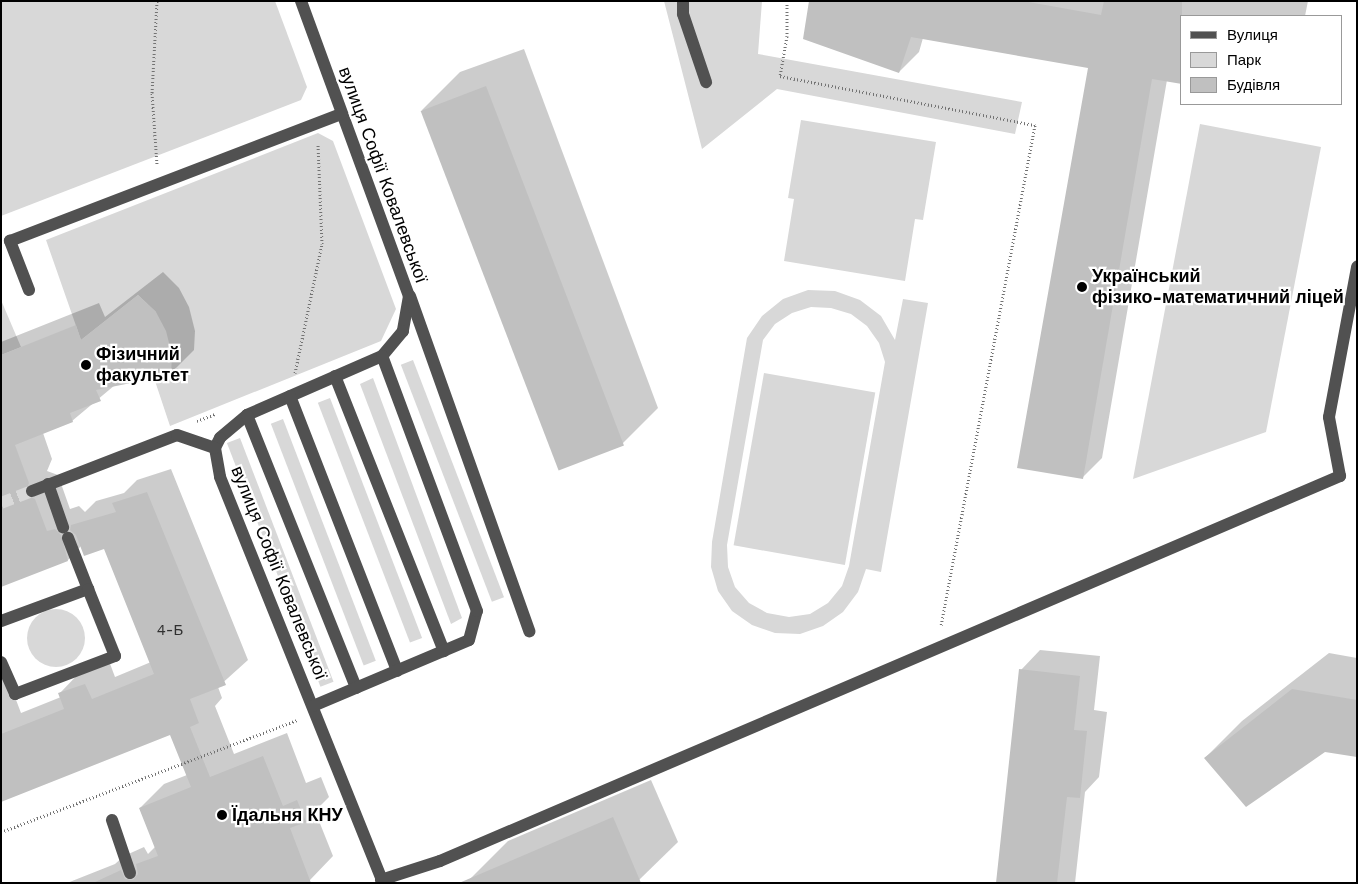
<!DOCTYPE html>
<html>
<head>
<meta charset="utf-8">
<style>
	body { margin:0 }
	#map { position:relative; width:1358px; height:884px; overflow:hidden; background:#fff; font-family:"Work Sans",sans-serif }
	div>[style] { position:absolute }
	.green>* { inset:0; background:#d8d8d8; transform-origin:0 0 }
	.round { border-radius:50% }
	.shadow>* { inset:0; background:#0003 }
	.building>* { inset:0; background:#c0c0c0; transform-origin:0 0 }
	.minor-tunnel>* { height:12px; margin-top:-6px; transform-origin:0; background:repeating-linear-gradient(90deg,#d9d9d9 0 12px,transparent 0 18px) }
	.path>* { height:3px; margin-top:-1.5px; transform-origin:0; background:repeating-linear-gradient(90deg,#737373 0 1px,transparent 0 3.5px) }
	.minor>* { height:12px; margin:-6px; padding:0 6px; transform-origin:6px; border-radius:6px; background:#515151 }
	.dots>* { width:14px; height:14px; translate:-50% -50%; box-sizing:border-box; border:2px solid #fff; border-radius:50% }
	span { translate:-50% -50%; white-space:nowrap; text-align:center; line-height:1.15; -webkit-text-stroke:4.5px #fff; paint-order:stroke }
	.number-label { font-size:15px; color:#303030 }
	.number-label span { -webkit-text-stroke-width:0 }
	.street-label { font-size:18px; color:#000 }
	.poi-label { font-size:18px; color:#000; font-weight:700 }
	.left { translate:0 -50%; text-align:left }
	.frame { position:absolute; inset:0; border:2px solid #000; pointer-events:none }
	.legend { position:absolute; left:1180px; top:15px; width:162px; height:90px; box-sizing:border-box; background:#fff; border:1px solid #999; margin:0; padding:6px 9px; list-style:none; font-size:15px; color:#000 }
	.legend li { display:flex; align-items:center; gap:10px; height:25px }
	.legend b { width:25px; border:1px solid #999 }
</style>
</head>
<body>
<div id="map">
	<div class="green">
		<i style="clip-path:polygon(1px 1px,275px 1px,307px 87px,301px 100px,1px 216px)"></i>
		<i style="clip-path:polygon(664px 1px,762px 1px,758px 54px,1022px 102px,1015px 134px,777px 89px,702px 149px)"></i>
		<i style="clip-path:polygon(801px 120px,936px 142px,923px 220px,915px 219px,905px 281px,784px 261px,794px 199px,788px 198px)"></i>
		<i style="clip-path:polygon(1200px 124px,1321px 147px,1266px 432px,1133px 479px)"></i>
		<i style="clip-path:polygon(318px 133px,333px 141px,396px 309px,381px 341px,170px 426px,154px 378px,156px 312px,138px 295px,81px 340px,46px 240px)"></i>
		<i style="clip-path:polygon(evenodd,808px 290px,835px 291px,860px 300px,881px 316px,895px 340px,903px 299px,928px 303px,881px 572px,866px 569px,858px 592px,843px 612px,823px 626px,800px 634px,775px 633px,752px 625px,732px 611px,718px 591px,711px 567px,712px 542px,747px 338px,762px 316px,783px 299px,808px 290px,811px 307px,831px 308px,851px 314px,867px 326px,879px 343px,885px 362px,849px 566px,842px 586px,828px 603px,810px 614px,789px 617px,767px 613px,749px 603px,735px 587px,728px 567px,727px 545px,763px 340px,775px 324px,792px 313px,811px 307px)"></i>
		<i style="clip-path:polygon(1px 300px,21px 347px,1px 355px)"></i>
		<i style="left:413px;top:360px;width:254px;height:13px;rotate:69deg"></i>
		<i style="left:764px;top:373px;width:113px;height:175px;rotate:10deg"></i>
		<i style="clip-path:polygon(373px 378px,462px 618px,451px 624px,360px 384px)"></i>
		<i style="left:330px;top:398px;width:257px;height:13px;rotate:69deg"></i>
		<i style="left:283px;top:419px;width:259px;height:13px;rotate:69deg"></i>
		<i style="left:240px;top:438px;width:261px;height:14px;rotate:69deg"></i>
		<i class="round" style="left:27px;top:609px;width:58px;height:58px"></i>
	</div>
	<div class="shadow">
		<i style="clip-path:polygon(811px 1px,1308px 1px,1305px 16px,1182px 16px,1167px 80px,1102px 458px,1082px 478px,1089px 67px,923px 38px,919px 52px,899px 72px)"></i>
		<i style="clip-path:polygon(524px 49px,658px 408px,620px 446px,422px 110px,460px 72px)"></i>
		<i style="clip-path:polygon(163px 272px,179px 288px,189px 307px,195px 331px,194px 350px,170px 374px,115px 385px,72px 421px,43px 433px,52px 459px,47px 471px,58px 475px,70px 509px,79px 506px,85px 512px,96px 501px,124px 493px,137px 480px,171px 469px,248px 660px,218px 687px,222px 698px,215px 706px,234px 754px,287px 733px,306px 783px,321px 777px,329px 797px,315px 811px,333px 856px,310px 880px,67px 883px,115px 864px,124px 856px,144px 847px,148px 854px,156px 846px,140px 808px,164px 784px,187px 775px,171px 733px,1px 801px,1px 660px,21px 713px,61px 697px,60px 693px,83px 669px,109px 661px,115px 677px,151px 662px,105px 548px,81px 546px,68px 560px,1px 585px,1px 342px,99px 303px,105px 317px)"></i>
		<i style="clip-path:polygon(1040px 650px,1100px 656px,1094px 710px,1107px 712px,1099px 777px,1085px 792px,1075px 883px,997px 883px,1021px 670px)"></i>
		<i style="clip-path:polygon(1329px 653px,1357px 658px,1357px 756px,1324px 750px,1205px 758px,1242px 721px)"></i>
		<i style="clip-path:polygon(651px 780px,678px 842px,639px 880px,470px 879px,508px 841px)"></i>
	</div>
	<div class="building">
		<i style="clip-path:polygon(809px 1px,1023px 1px,1101px 15px,1104px 1px,1182px 1px,1182px 84px,1152px 79px,1083px 479px,1017px 468px,1088px 68px,911px 37px,899px 73px,803px 39px)"></i>
		<i style="left:486px;top:86px;width:385px;height:70px;rotate:69deg"></i>
		<i style="clip-path:polygon(138px 295px,156px 312px,166px 331px,172px 355px,171px 375px,96px 390px,101px 401px,70px 413px,73px 422px,15px 445px,29px 483px,25px 494px,35px 499px,47px 531px,55px 529px,61px 535px,68px 561px,1px 587px,1px 355px,76px 325px,81px 340px)"></i>
		<i style="clip-path:polygon(147px 492px,226px 685px,190px 699px,199px 723px,190px 727px,210px 777px,263px 756px,283px 806px,297px 800px,306px 822px,290px 828px,311px 883px,93px 883px,121px 870px,125px 879px,133px 880px,138px 874px,136px 864px,158px 856px,139px 808px,191px 787px,170px 735px,1px 802px,1px 734px,64px 709px,58px 693px,85px 684px,92px 699px,154px 674px,104px 549px,84px 556px,76px 535px,70px 530px,71px 525px,116px 512px,112px 503px)"></i>
		<i style="clip-path:polygon(1019px 669px,1080px 676px,1074px 730px,1087px 731px,1080px 798px,1067px 797px,1057px 883px,996px 883px)"></i>
		<i style="clip-path:polygon(1292px 689px,1357px 700px,1357px 757px,1325px 752px,1246px 807px,1204px 758px)"></i>
		<i style="clip-path:polygon(613px 817px,641px 883px,459px 883px)"></i>
	</div>
	<div class="minor-tunnel">
		<i style="left:1px;top:503px;width:33px;rotate:-21deg"></i>
	</div>
	<div class="path">
		<i style="left:157px;top:1px;width:92px;rotate:93.1deg"></i>
		<i style="left:152px;top:93px;width:71px;rotate:86deg"></i>
		<i style="left:787px;top:1px;width:35px;rotate:90deg"></i>
		<i style="left:787px;top:36px;width:41px;rotate:99.9deg"></i>
		<i style="left:780px;top:76px;width:260px;rotate:10.9deg"></i>
		<i style="left:1035px;top:125px;width:510px;rotate:100.63deg"></i>
		<i style="left:295px;top:373px;width:132px;rotate:-78.2deg"></i>
		<i style="left:322px;top:244px;width:101px;rotate:-92.3deg"></i>
		<i style="left:197px;top:421px;width:19px;rotate:-21deg"></i>
		<i style="left:1px;top:832px;width:317px;rotate:-20.7deg"></i>
	</div>
	<div class="minor">
		<i style="left:301px;top:1px;width:314px;rotate:69.9deg"></i>
		<i style="left:409px;top:296px;width:36px;rotate:100deg"></i>
		<i style="left:403px;top:331px;width:33px;rotate:130deg"></i>
		<i style="left:382px;top:356px;width:147px;rotate:156.4deg"></i>
		<i style="left:247px;top:415px;width:35px;rotate:140deg"></i>
		<i style="left:220px;top:438px;width:11px;rotate:117deg"></i>
		<i style="left:215px;top:448px;width:29px;rotate:80deg"></i>
		<i style="left:220px;top:477px;width:437px;rotate:68.1deg"></i>
		<i style="left:683px;top:1px;width:13px;rotate:90deg"></i>
		<i style="left:683px;top:14px;width:72px;rotate:71.3deg"></i>
		<i style="left:29px;top:290px;width:53px;rotate:-111.2deg"></i>
		<i style="left:10px;top:241px;width:355px;rotate:-21deg"></i>
		<i style="left:410px;top:296px;width:356px;rotate:70.4deg"></i>
		<i style="left:335px;top:376px;width:296px;rotate:68.4deg"></i>
		<i style="left:290px;top:396px;width:295px;rotate:68.7deg"></i>
		<i style="left:247px;top:415px;width:294px;rotate:68.2deg"></i>
		<i style="left:48px;top:484px;width:46px;rotate:70.8deg"></i>
		<i style="left:32px;top:491px;width:155px;rotate:-21.1deg"></i>
		<i style="left:177px;top:435px;width:40px;rotate:18.9deg"></i>
		<i style="left:1px;top:621px;width:93px;rotate:-20.2deg"></i>
		<i style="left:88px;top:589px;width:55px;rotate:-111.4deg"></i>
		<i style="left:1px;top:662px;width:35px;rotate:66deg"></i>
		<i style="left:15px;top:694px;width:107px;rotate:-20.8deg"></i>
		<i style="left:115px;top:656px;width:72px;rotate:-111.9deg"></i>
		<i style="left:313px;top:706px;width:169px;rotate:-22.9deg"></i>
		<i style="left:469px;top:640px;width:30px;rotate:-75deg"></i>
		<i style="left:477px;top:611px;width:272px;rotate:-110.4deg"></i>
		<i style="left:112px;top:820px;width:56px;rotate:71.2deg"></i>
		<i style="left:381px;top:880px;width:62px;rotate:-17.9deg"></i>
		<i style="left:440px;top:861px;width:979px;rotate:-23.16deg"></i>
		<i style="left:1340px;top:476px;width:60px;rotate:-100.6deg"></i>
		<i style="left:1329px;top:417px;width:153px;rotate:-79.4deg"></i>
	</div>
	<div class="dots">
		<i style="left:1082px;top:287px;background:#000"></i>
		<i style="left:86px;top:365px;background:#000"></i>
		<i style="left:222px;top:815px;background:#000"></i>
	</div>
	<div class="number-label">
		<span style="left:170px;top:631px">4-Б</span>
	</div>
	<div class="street-label">
		<span style="left:383px;top:175px;rotate:70deg">вулиця Софії Ковалевської</span>
		<span style="left:279px;top:573px;rotate:68deg">вулиця Софії Ковалевської</span>
	</div>
	<div class="poi-label">
		<span class="left" style="left:1092px;top:287px">Український<br>фізико-математичний ліцей</span>
		<span class="left" style="left:96px;top:365px">Фізичний<br>факультет</span>
		<span class="left" style="left:232px;top:815px">Їдальня КНУ</span>
	</div>
	<div class="frame"></div>
	<ul class="legend">
	<li><b style="height:6px;background:#515151"></b>Вулиця</li>
	<li><b style="height:14px;background:#d8d8d8"></b>Парк</li>
	<li><b style="height:14px;background:#c0c0c0"></b>Будівля</li>
	</ul>
</div>
</body>
</html>
